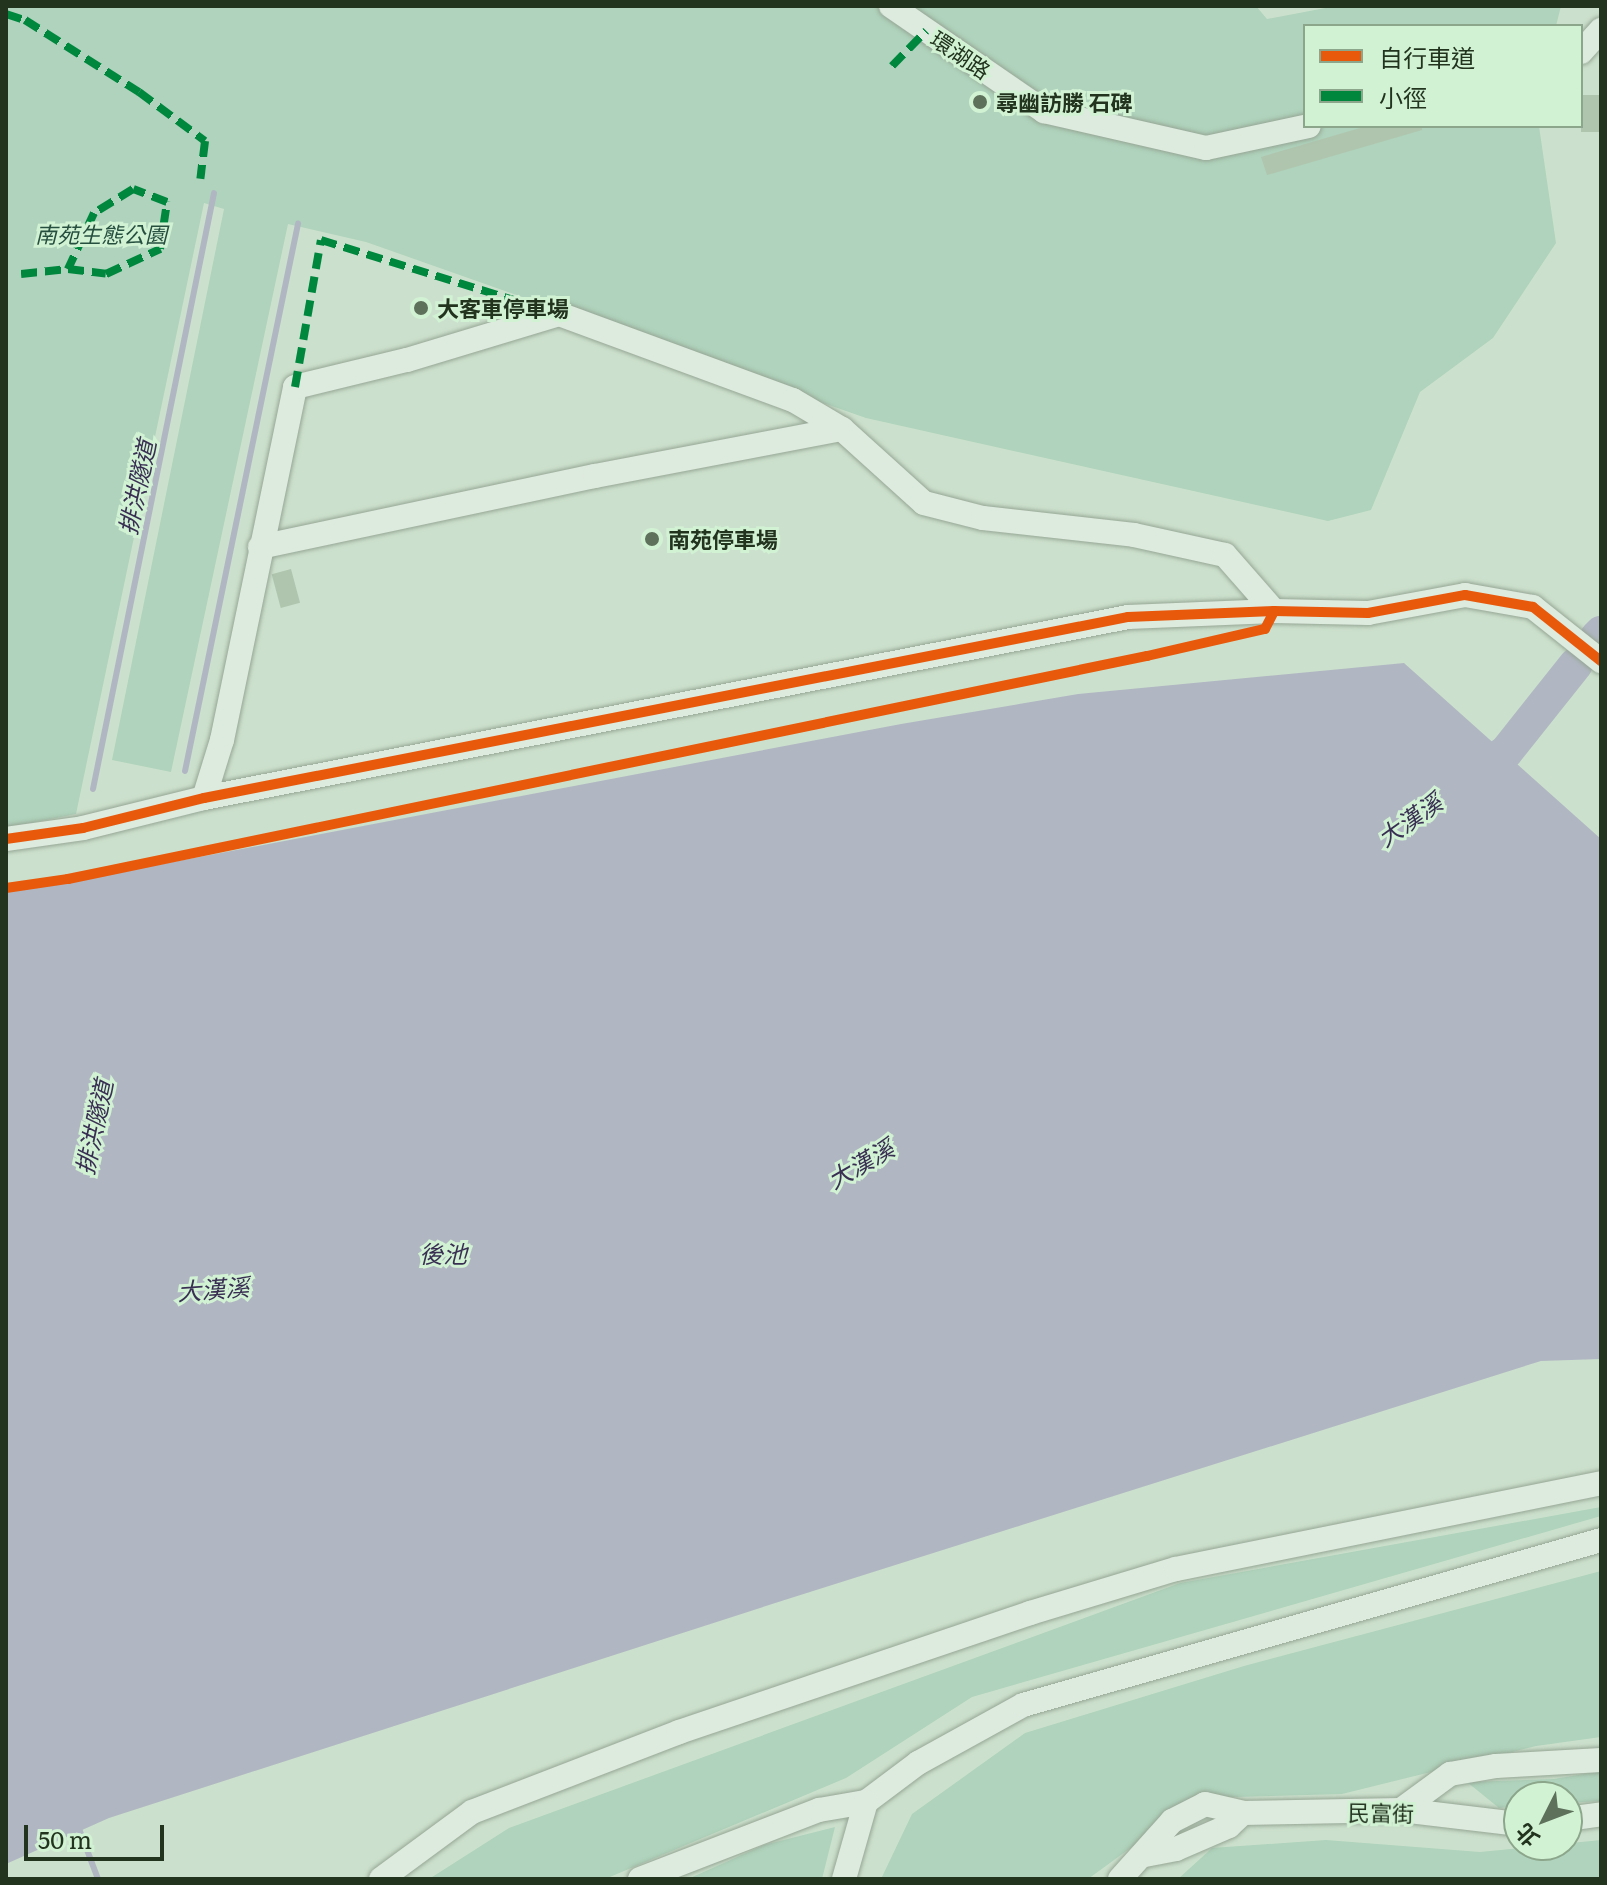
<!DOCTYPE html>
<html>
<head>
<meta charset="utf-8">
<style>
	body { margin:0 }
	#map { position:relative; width:1607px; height:1885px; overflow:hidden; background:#cce1cd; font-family:Literata,"Noto Sans TC",serif }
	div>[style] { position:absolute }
	.green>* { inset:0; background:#afd3bc }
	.water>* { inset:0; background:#b1b7c2 }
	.stream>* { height:6px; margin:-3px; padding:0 3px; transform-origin:3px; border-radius:3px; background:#b1b7c2 }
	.river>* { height:34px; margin:-17px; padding:0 17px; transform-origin:17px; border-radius:17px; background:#b1b7c2 }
	.building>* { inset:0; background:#b0c5ae; transform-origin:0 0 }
	.roads { filter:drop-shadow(0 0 2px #96a695) drop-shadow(0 0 2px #96a695) }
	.minor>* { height:24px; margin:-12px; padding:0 12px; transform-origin:12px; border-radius:12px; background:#ddeade }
	.quiet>* { height:8px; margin-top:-4px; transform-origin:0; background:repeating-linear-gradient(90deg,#00873e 0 16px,transparent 0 24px) }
	.cycleway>* { height:10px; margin:-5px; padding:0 5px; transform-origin:5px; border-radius:5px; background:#e8590c }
	.dots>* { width:22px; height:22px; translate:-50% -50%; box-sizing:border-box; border:4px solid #d2f2d4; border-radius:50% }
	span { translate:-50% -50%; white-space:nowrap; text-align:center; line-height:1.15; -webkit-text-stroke:6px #d2f2d4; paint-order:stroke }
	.street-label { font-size:22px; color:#22341e }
	.poi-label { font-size:22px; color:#22341e; font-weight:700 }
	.left { translate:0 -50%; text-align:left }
	.park-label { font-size:22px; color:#264f3f; font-style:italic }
	.water-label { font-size:24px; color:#392f53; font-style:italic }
	.frame { position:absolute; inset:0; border:8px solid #22341e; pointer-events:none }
	.legend { position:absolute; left:1303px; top:24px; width:280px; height:104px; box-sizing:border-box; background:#d2f2d4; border:2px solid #8ca68b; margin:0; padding:10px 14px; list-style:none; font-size:24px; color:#22341e }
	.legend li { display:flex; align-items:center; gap:16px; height:40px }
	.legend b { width:40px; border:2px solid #8ca68b }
	.north { position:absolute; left:1503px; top:1781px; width:80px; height:80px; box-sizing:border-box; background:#d2f2d4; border:2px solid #8ca68b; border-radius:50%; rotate:228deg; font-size:22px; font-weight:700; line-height:32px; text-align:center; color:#22341e }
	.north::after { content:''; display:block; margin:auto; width:28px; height:36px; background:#5e715b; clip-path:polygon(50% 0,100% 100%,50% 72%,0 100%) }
	.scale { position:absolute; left:24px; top:1825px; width:140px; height:36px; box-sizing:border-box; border:4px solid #22341e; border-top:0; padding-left:10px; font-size:24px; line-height:28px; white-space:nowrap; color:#22341e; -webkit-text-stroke:6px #d2f2d4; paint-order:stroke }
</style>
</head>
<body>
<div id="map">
	<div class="green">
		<i style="clip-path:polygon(6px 6px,1256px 6px,1267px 19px,1336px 6px,1561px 6px,1556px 26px,1305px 26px,1305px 126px,1539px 126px,1556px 243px,1493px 338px,1420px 392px,1371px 510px,1328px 521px,866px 418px,366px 242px,288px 224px,171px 772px,112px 760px,224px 209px,204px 203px,76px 814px,6px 828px)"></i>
		<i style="clip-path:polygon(1601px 1507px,1601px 1516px,972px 1697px,846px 1778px,605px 1879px,429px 1879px,509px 1828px,1180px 1583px)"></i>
		<i style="clip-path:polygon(1601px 1571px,1601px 1737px,1536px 1746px,1342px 1794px,1199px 1798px,1088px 1879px,881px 1879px,912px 1814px,1025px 1733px,1244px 1666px)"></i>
		<i style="clip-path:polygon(1601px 1771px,1601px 1801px,1567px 1803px,1567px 1797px,1519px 1797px,1519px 1806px,1499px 1808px,1467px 1782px,1554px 1779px)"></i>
		<i style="clip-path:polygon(835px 1827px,822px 1879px,688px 1879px,764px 1845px)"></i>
		<i style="clip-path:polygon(1326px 1840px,1480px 1852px,1601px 1840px,1601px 1879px,1178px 1879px,1212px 1848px)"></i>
	</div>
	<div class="water">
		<i style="clip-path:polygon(1404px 663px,1601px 839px,1601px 1359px,1541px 1361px,791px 1598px,109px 1818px,6px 1864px,6px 887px,78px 880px,901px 724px,1078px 694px)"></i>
	</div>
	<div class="stream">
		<i style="left:185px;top:771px;width:559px;rotate:-78.33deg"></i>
		<i style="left:93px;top:789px;width:608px;rotate:-78.52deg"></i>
		<i style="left:78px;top:1826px;width:57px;rotate:69.3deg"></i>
	</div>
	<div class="river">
		<i style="left:1597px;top:637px;width:6px;rotate:-45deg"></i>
		<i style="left:1468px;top:778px;width:46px;rotate:-34.4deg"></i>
		<i style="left:1506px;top:752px;width:112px;rotate:-51.5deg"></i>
	</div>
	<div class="building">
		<i style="left:1601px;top:95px;width:37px;height:20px;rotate:90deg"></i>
		<i style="clip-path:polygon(1367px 126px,1422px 126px,1422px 130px,1267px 175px,1261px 157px)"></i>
		<i style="left:291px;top:569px;width:35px;height:20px;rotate:75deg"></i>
	</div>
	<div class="roads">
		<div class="minor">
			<i style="left:891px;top:6px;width:186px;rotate:34.5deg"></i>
			<i style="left:1044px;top:111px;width:166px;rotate:12.9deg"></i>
			<i style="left:1206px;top:148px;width:105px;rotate:-12.1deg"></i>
			<i style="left:1581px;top:52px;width:30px;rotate:-48deg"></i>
			<i style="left:260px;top:547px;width:342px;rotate:-12deg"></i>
			<i style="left:595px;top:476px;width:251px;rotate:-10.8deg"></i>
			<i style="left:204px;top:798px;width:61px;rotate:-72.8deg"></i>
			<i style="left:222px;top:740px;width:360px;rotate:-78.3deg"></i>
			<i style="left:295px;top:387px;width:115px;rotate:-13.6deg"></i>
			<i style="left:407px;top:360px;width:159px;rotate:-16.8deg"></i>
			<i style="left:559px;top:314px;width:249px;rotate:20.2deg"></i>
			<i style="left:793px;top:400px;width:57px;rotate:30.6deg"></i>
			<i style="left:842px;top:429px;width:110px;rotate:42.1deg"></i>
			<i style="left:924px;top:503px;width:61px;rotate:14.3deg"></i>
			<i style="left:983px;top:518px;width:152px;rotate:6.4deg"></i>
			<i style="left:1134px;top:535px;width:93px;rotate:12.4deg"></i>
			<i style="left:1225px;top:555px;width:74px;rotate:48.8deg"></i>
			<i style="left:6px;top:839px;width:78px;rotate:-8.1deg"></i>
			<i style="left:83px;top:828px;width:125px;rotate:-13.9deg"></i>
			<i style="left:204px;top:798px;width:942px;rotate:-11.08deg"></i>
			<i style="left:1128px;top:617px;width:146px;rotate:-2.4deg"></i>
			<i style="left:1274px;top:611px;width:94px;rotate:1.2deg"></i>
			<i style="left:1368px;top:613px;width:99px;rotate:-10.5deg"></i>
			<i style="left:1465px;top:595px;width:69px;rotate:10deg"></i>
			<i style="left:1533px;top:607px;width:87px;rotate:38.5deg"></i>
			<i style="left:1401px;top:1810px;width:61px;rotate:-36.3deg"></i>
			<i style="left:1450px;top:1774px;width:47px;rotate:-9.9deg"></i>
			<i style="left:1496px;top:1766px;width:105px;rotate:-3.3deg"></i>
			<i style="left:1567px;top:1819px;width:34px;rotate:-8deg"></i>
			<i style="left:1145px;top:1855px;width:32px;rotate:-11deg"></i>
			<i style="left:1176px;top:1849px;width:58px;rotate:-23.5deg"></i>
			<i style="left:1229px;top:1826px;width:19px;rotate:-43deg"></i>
			<i style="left:381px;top:1879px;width:113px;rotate:-36.4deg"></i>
			<i style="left:472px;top:1812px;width:222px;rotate:-21.1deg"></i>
			<i style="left:679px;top:1732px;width:371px;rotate:-18.7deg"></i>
			<i style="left:1030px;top:1613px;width:152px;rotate:-16.8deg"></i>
			<i style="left:1176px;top:1569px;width:434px;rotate:-11.4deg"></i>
			<i style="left:640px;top:1879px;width:192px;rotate:-21.1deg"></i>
			<i style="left:819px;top:1810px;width:48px;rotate:-9.7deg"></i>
			<i style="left:866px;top:1802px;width:65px;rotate:-36.9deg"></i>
			<i style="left:918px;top:1763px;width:120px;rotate:-28.9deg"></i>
			<i style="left:1023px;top:1705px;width:601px;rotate:-15.93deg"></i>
			<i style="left:844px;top:1879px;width:80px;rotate:-74.1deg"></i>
			<i style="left:1120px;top:1879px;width:78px;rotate:-48.1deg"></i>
			<i style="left:1172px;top:1821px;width:37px;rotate:-27deg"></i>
			<i style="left:1205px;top:1804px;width:39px;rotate:13deg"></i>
			<i style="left:1243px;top:1813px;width:158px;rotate:-1.1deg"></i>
			<i style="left:1401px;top:1810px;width:119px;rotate:6.8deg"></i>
		</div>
	</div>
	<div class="quiet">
		<i style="left:6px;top:14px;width:20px;rotate:18deg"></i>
		<i style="left:25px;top:20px;width:135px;rotate:32.3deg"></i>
		<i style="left:139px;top:92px;width:82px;rotate:36.6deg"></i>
		<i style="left:205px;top:141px;width:38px;rotate:97deg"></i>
		<i style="left:892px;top:66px;width:49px;rotate:-45.8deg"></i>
		<i style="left:21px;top:274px;width:47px;rotate:-6.1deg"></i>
		<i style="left:68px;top:269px;width:38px;rotate:7deg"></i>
		<i style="left:106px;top:274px;width:60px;rotate:-24.8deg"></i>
		<i style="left:160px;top:249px;width:48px;rotate:-81.5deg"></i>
		<i style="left:167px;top:202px;width:36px;rotate:-159deg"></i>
		<i style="left:133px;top:189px;width:46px;rotate:148.4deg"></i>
		<i style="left:94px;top:213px;width:62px;rotate:114.9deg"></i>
		<i style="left:295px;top:387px;width:149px;rotate:-80deg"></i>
		<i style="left:321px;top:240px;width:249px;rotate:17.3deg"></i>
	</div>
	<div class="cycleway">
		<i style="left:6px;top:839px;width:78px;rotate:-8.1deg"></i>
		<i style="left:83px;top:828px;width:125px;rotate:-13.9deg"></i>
		<i style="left:204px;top:798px;width:942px;rotate:-11.08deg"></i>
		<i style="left:1128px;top:617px;width:146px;rotate:-2.4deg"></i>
		<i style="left:1274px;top:611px;width:94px;rotate:1.2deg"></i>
		<i style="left:1368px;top:613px;width:99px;rotate:-10.5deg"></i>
		<i style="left:1465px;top:595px;width:69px;rotate:10deg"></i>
		<i style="left:1533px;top:607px;width:87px;rotate:38.5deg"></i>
		<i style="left:6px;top:888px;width:63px;rotate:-8.3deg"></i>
		<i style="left:68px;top:879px;width:1102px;rotate:-11.68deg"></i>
		<i style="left:1147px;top:656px;width:121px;rotate:-12.9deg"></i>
		<i style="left:1265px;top:629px;width:20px;rotate:-63deg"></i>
	</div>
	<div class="dots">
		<i style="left:980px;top:102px;background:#5e715b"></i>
		<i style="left:421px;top:308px;background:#5e715b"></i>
		<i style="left:652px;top:539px;background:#5e715b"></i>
	</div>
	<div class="street-label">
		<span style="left:961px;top:54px;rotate:34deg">環湖路</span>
		<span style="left:1381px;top:1812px;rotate:1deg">民富街</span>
	</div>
	<div class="poi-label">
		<span class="left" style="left:996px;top:102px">尋幽訪勝 石碑</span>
		<span class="left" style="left:437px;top:308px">大客車停車場</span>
		<span class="left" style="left:668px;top:539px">南苑停車場</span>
	</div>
	<div class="park-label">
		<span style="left:101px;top:234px">南苑生態公園</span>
	</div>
	<div class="water-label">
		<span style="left:136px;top:487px;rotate:-78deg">排洪隧道</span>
		<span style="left:1409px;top:819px;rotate:-35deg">大漢溪</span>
		<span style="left:93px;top:1127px;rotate:-78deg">排洪隧道</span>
		<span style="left:860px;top:1163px;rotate:-30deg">大漢溪</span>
		<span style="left:443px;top:1253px">後池</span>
		<span style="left:213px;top:1288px;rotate:-4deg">大漢溪</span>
	</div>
	<div class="frame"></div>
	<ul class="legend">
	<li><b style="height:10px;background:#e8590c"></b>自行車道</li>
	<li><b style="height:10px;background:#00873e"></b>小徑</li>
	</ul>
	<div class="north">北</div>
	<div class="scale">50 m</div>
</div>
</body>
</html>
